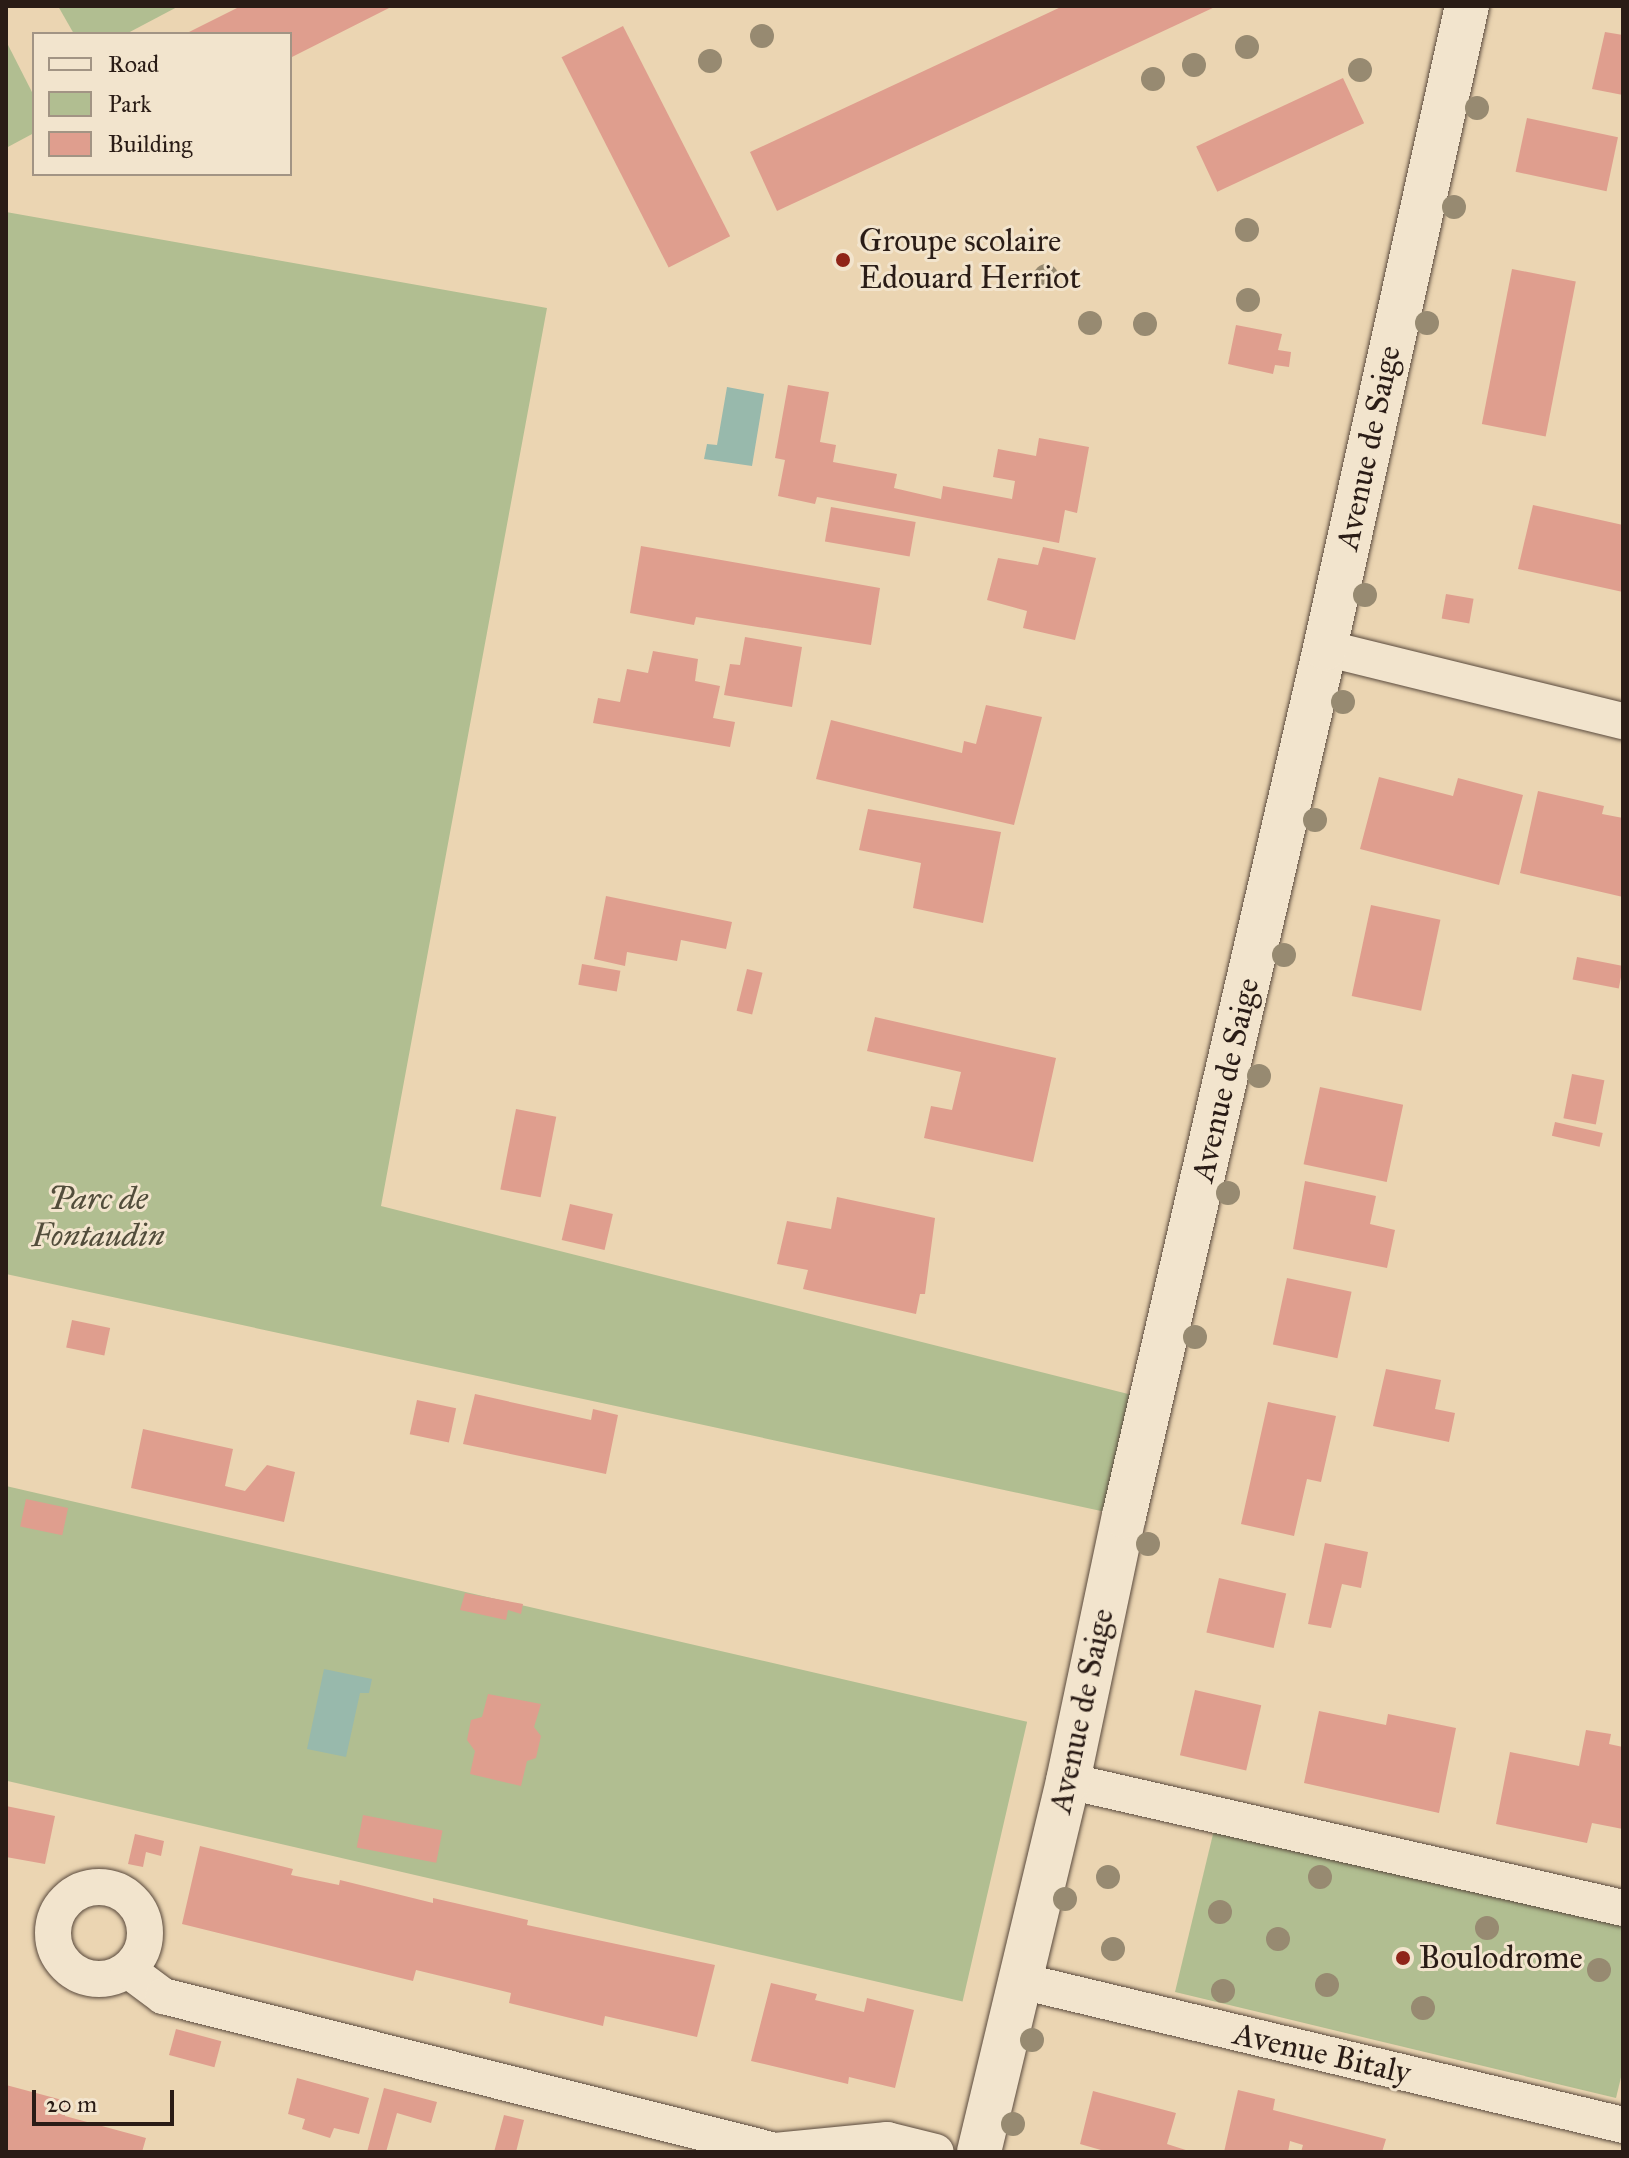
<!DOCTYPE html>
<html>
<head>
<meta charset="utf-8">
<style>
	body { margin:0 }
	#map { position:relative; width:1629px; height:2158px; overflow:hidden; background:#ebd5b2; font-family:"IM FELL Great Primer",serif }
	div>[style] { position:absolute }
	.green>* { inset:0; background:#b1be91; transform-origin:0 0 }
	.water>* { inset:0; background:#98b9ac }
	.building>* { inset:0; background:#df9e8e; transform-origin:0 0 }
	.roads { filter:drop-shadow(0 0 2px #5a4a3d) drop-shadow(0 0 2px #5a4a3d) }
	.minor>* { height:36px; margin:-18px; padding:0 18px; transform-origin:18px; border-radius:18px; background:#f2e4cd }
	.minor>.ring { margin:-18px; padding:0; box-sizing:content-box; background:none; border:36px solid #f2e4cd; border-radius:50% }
	.tertiary>* { height:44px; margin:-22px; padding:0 22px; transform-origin:22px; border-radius:22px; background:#f2e4cd }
	.trees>* { width:24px; height:24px; margin:-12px; border-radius:50%; background:#978a71 }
	.dots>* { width:22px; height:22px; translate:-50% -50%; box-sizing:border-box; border:4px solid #f2e4cd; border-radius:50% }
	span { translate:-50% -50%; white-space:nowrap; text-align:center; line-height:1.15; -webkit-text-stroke:6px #f2e4cd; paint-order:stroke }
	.poi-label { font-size:32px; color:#2a1c16 }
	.left { translate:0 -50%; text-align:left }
	.street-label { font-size:32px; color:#2a1c16 }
	.park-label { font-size:32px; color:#524d3b; font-style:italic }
	.frame { position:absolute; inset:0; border:8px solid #2a1c16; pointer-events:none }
	.legend { position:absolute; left:32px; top:32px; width:260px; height:144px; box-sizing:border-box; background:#f2e4cd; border:2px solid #a29484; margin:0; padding:10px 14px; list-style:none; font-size:24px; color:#2a1c16 }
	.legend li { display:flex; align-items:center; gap:16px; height:40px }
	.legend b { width:40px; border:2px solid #a29484 }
	.scale { position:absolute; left:32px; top:2090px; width:142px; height:36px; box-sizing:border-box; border:4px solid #2a1c16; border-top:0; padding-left:10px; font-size:24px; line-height:28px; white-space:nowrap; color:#2a1c16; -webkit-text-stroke:6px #f2e4cd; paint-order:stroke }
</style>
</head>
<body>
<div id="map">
	<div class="green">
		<i style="clip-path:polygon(58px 6px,179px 6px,126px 34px,74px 34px)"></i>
		<i style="clip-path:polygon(6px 41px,34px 96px,34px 133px,6px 148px)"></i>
		<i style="clip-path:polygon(6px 212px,547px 308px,381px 1206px,1152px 1400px,1124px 1516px,6px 1274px)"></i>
		<i style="left:6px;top:1486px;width:1048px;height:287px;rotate:13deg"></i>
		<i style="clip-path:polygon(1214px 1830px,1623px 1924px,1623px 2069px,1616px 2098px,1175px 1992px)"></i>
	</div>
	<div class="water">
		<i style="clip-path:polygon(727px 387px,764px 394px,752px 466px,704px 459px,707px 444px,717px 445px)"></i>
		<i style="clip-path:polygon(324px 1669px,372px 1679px,369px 1693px,360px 1693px,346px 1757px,307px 1749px)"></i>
	</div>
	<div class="building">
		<i style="clip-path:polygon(241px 6px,393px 6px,290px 58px,290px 34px,185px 34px)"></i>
		<i style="clip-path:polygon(1063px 6px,1217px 6px,777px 211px,750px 152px)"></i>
		<i style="left:623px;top:26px;width:236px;height:69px;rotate:63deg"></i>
		<i style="clip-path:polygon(1605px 32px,1623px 35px,1623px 95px,1592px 89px)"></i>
		<i style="left:1343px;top:78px;width:50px;height:162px;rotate:65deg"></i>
		<i style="left:1527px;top:118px;width:93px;height:55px;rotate:12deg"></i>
		<i style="left:1512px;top:269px;width:65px;height:158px;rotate:11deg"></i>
		<i style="clip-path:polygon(1236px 325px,1282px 334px,1278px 350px,1291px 352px,1289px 367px,1275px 365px,1273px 374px,1228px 364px)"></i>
		<i style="clip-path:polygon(788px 385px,829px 392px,820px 442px,836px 445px,833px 462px,897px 474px,894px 488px,941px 499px,943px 486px,1012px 499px,1015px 481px,993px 477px,998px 449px,1036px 456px,1039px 438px,1089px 447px,1077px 513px,1065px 510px,1059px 543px,817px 497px,815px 504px,778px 496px,785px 460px,775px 458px)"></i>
		<i style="clip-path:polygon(1533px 505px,1623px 525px,1623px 592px,1518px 569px)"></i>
		<i style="left:831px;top:507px;width:86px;height:35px;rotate:10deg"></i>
		<i style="clip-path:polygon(641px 546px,880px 588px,871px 645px,696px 617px,694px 625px,630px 613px)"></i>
		<i style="clip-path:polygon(1043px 547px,1096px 558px,1075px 640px,1023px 628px,1027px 611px,987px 600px,998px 558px,1038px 565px)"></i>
		<i style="left:1446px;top:594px;width:28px;height:25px;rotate:10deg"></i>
		<i style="clip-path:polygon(745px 637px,802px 647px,792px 707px,724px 695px,730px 664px,740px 665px)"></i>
		<i style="clip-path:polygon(653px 651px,698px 659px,695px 681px,720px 686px,713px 718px,735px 722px,730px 747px,593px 723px,598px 698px,620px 702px,627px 669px,648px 673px)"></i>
		<i style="clip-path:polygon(986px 705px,1042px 717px,1014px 825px,816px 779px,831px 720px,962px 753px,964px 741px,976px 744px)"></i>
		<i style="clip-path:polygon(1379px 777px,1453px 796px,1458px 778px,1523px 795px,1499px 885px,1360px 849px)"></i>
		<i style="clip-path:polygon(1538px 791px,1604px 806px,1602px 814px,1623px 818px,1623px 897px,1520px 873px)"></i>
		<i style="clip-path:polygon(868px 809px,1001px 832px,983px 923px,913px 908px,921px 863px,859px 850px)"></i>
		<i style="clip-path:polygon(606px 896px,732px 922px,726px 949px,681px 940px,677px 961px,627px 952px,625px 966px,594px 959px)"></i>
		<i style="left:1371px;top:905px;width:71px;height:93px;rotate:12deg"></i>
		<i style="left:1577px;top:957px;width:47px;height:23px;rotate:11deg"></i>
		<i style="left:582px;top:964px;width:39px;height:21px;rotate:10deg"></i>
		<i style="left:747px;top:969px;width:16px;height:43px;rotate:14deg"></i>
		<i style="clip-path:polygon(875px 1017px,1056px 1058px,1033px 1162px,924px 1138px,931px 1106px,952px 1110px,961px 1072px,867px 1051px)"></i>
		<i style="left:1572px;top:1074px;width:33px;height:45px;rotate:11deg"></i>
		<i style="left:1320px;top:1087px;width:85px;height:79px;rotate:12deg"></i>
		<i style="left:516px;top:1109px;width:41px;height:82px;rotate:11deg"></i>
		<i style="left:1555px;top:1122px;width:49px;height:14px;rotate:13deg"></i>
		<i style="clip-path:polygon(1305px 1181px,1376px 1196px,1370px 1224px,1395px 1230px,1387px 1268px,1293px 1249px)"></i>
		<i style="clip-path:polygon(837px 1197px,935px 1218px,925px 1294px,920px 1294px,916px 1314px,803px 1289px,808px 1270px,777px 1264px,787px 1221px,831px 1229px)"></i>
		<i style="left:570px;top:1204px;width:44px;height:37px;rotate:13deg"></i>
		<i style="left:1287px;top:1278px;width:66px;height:68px;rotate:12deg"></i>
		<i style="left:72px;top:1320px;width:39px;height:28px;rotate:12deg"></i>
		<i style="clip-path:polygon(1386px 1369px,1441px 1380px,1435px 1409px,1455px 1413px,1449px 1442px,1373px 1426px)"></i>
		<i style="clip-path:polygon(475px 1394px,591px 1420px,593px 1409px,618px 1415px,606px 1474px,463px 1444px)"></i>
		<i style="left:417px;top:1400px;width:40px;height:35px;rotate:12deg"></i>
		<i style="clip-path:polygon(1268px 1402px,1336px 1416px,1321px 1482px,1307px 1479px,1294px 1536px,1241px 1524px)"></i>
		<i style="clip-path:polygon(143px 1429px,233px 1449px,225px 1486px,245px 1491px,267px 1465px,295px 1472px,284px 1522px,131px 1488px)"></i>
		<i style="left:26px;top:1499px;width:43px;height:28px;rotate:12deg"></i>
		<i style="clip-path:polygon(1325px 1543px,1368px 1552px,1361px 1588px,1342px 1584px,1331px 1628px,1308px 1624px)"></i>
		<i style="left:1219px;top:1578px;width:69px;height:56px;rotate:13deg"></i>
		<i style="clip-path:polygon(465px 1593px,523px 1604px,521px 1614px,508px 1610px,506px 1620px,460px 1610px)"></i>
		<i style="left:1195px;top:1690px;width:68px;height:67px;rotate:13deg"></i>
		<i style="clip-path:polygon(488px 1694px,541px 1704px,534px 1727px,541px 1736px,536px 1758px,527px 1761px,521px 1786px,470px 1774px,475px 1751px,467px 1740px,471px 1720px,482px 1717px)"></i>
		<i style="clip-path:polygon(1319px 1711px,1386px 1725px,1388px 1714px,1456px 1728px,1439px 1813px,1304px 1783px)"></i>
		<i style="clip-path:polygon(1586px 1730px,1611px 1734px,1609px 1744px,1623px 1747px,1623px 1829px,1592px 1823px,1587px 1843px,1496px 1824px,1510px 1752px,1579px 1766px)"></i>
		<i style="clip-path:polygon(6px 1806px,55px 1816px,45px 1864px,6px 1857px)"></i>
		<i style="left:363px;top:1815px;width:81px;height:33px;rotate:11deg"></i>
		<i style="clip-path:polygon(135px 1834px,164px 1841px,161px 1856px,146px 1852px,143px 1867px,128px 1864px)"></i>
		<i style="clip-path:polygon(200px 1846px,293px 1869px,291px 1875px,339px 1885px,340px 1880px,433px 1903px,433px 1898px,528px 1920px,527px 1925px,715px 1965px,697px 2037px,605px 2016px,603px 2026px,509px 2003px,511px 1993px,416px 1970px,413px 1981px,182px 1924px)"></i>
		<i style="clip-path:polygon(771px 1983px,817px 1994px,815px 2000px,864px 2012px,867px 1998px,914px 2010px,895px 2088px,849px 2077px,848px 2084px,751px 2061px)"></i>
		<i style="left:176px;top:2029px;width:47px;height:27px;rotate:15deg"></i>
		<i style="clip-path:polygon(297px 2078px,369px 2098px,359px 2134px,334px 2128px,330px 2138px,302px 2129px,305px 2119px,288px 2114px)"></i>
		<i style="clip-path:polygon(6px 2085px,66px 2101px,65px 2116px,146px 2138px,142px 2152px,6px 2152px)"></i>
		<i style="clip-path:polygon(384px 2088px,437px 2102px,431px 2123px,397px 2113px,386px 2152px,367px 2152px)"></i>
		<i style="clip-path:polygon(1238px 2090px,1275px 2099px,1273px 2110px,1386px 2139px,1382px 2152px,1301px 2152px,1303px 2145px,1290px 2141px,1288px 2152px,1224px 2152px)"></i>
		<i style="clip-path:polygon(1093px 2091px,1176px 2113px,1167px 2144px,1192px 2152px,1108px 2152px,1080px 2144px)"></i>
		<i style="clip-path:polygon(504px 2115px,524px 2120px,516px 2152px,494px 2152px)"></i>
	</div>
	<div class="roads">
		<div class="minor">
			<i style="left:1325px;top:648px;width:307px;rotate:13.8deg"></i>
			<i style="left:1068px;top:1781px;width:569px;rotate:12.89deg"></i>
			<i class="ring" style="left:53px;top:1887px;width:56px;height:56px"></i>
			<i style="left:128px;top:1970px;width:44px;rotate:36.6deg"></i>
			<i style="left:163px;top:1996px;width:631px;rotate:14.21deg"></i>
			<i style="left:775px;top:2151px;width:113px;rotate:-5.6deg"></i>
			<i style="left:887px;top:2140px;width:50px;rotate:13.8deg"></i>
			<i style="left:1021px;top:1981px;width:619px;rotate:13.45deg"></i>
		</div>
		<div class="tertiary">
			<i style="left:979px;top:2152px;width:382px;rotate:-76.5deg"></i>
			<i style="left:1068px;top:1781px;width:271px;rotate:-78.1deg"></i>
			<i style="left:1124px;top:1516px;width:891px;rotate:-76.96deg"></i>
			<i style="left:1325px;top:648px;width:658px;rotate:-77.53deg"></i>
		</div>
	</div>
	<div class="trees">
		<i style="left:762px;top:36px"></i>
		<i style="left:1247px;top:47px"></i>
		<i style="left:710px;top:61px"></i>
		<i style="left:1194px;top:65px"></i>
		<i style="left:1360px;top:70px"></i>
		<i style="left:1153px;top:79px"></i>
		<i style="left:1477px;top:108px"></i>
		<i style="left:1454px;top:207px"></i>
		<i style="left:1247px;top:230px"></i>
		<i style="left:1046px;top:276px"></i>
		<i style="left:1248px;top:300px"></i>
		<i style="left:1090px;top:323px"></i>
		<i style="left:1427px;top:323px"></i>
		<i style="left:1145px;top:324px"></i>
		<i style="left:1365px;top:595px"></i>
		<i style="left:1343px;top:702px"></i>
		<i style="left:1315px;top:820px"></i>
		<i style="left:1284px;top:955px"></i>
		<i style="left:1259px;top:1076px"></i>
		<i style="left:1228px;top:1193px"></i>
		<i style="left:1195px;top:1337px"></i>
		<i style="left:1148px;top:1544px"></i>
		<i style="left:1108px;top:1877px"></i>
		<i style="left:1320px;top:1877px"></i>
		<i style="left:1065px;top:1899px"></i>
		<i style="left:1220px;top:1912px"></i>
		<i style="left:1487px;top:1928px"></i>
		<i style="left:1278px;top:1939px"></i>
		<i style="left:1113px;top:1949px"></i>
		<i style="left:1599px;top:1970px"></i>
		<i style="left:1327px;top:1985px"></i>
		<i style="left:1223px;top:1991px"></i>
		<i style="left:1423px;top:2008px"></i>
		<i style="left:1032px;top:2040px"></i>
		<i style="left:1013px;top:2124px"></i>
	</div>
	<div class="dots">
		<i style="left:843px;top:260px;background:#8f2418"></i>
		<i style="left:1403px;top:1958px;background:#8f2418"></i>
	</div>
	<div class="poi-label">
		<span class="left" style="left:859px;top:260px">Groupe scolaire<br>Edouard Herriot</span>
		<span class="left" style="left:1419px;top:1958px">Boulodrome</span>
	</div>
	<div class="street-label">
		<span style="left:1369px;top:448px;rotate:-78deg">Avenue de Saige</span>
		<span style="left:1226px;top:1080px;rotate:-77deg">Avenue de Saige</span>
		<span style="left:1082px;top:1711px;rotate:-78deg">Avenue de Saige</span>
		<span style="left:1322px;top:2054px;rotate:13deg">Avenue Bitaly</span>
	</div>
	<div class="park-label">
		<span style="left:98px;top:1218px">Parc de<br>Fontaudin</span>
	</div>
	<div class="frame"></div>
	<ul class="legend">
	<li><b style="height:10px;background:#f2e4cd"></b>Road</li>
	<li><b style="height:22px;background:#b1be91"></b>Park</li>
	<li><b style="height:22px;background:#df9e8e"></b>Building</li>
	</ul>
	<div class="scale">20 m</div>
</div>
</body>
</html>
